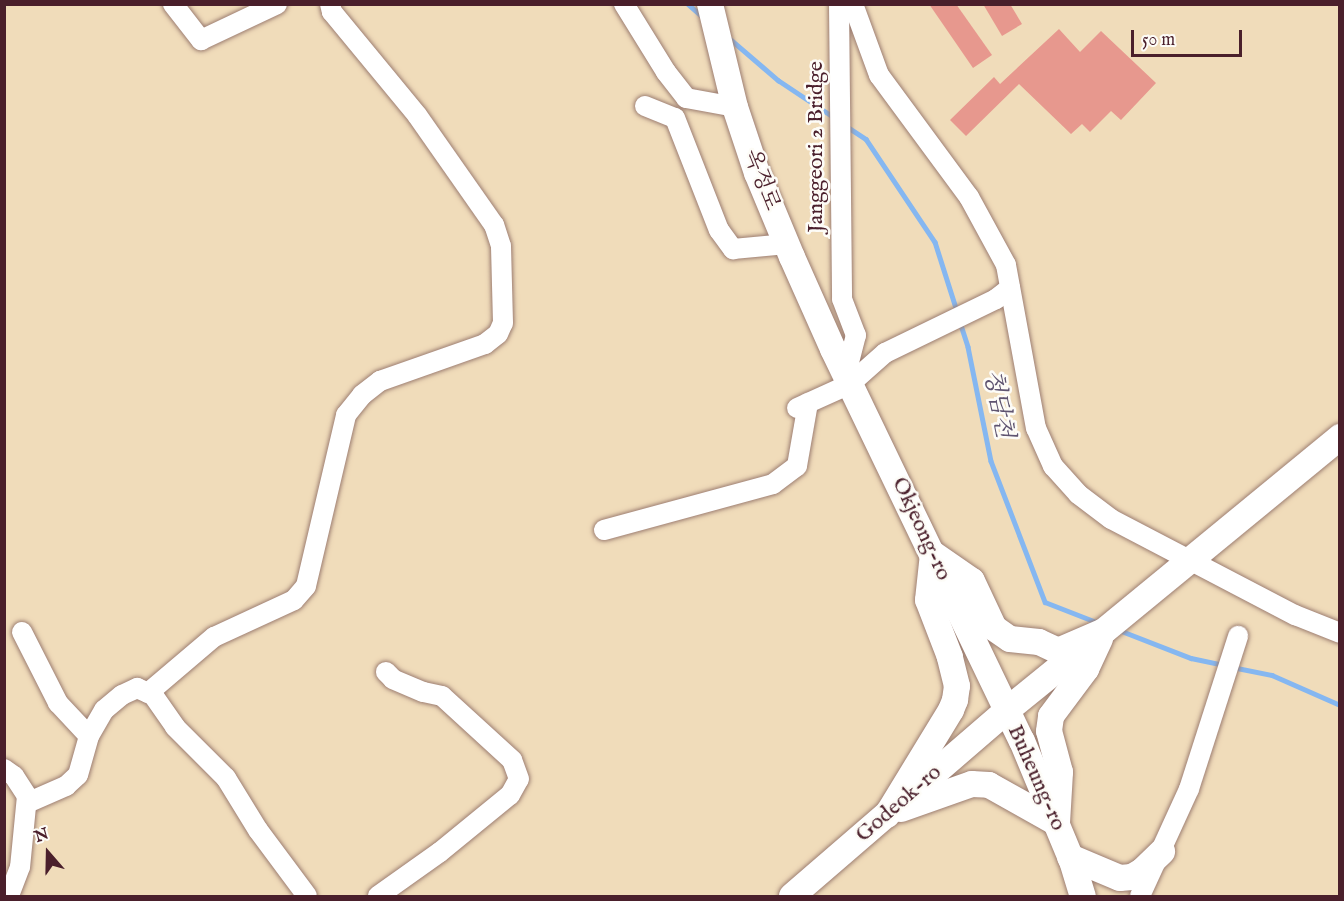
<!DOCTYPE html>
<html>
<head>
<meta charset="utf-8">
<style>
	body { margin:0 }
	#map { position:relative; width:1344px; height:901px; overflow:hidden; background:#f0dcba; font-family:"IM FELL English","Noto Serif KR",serif }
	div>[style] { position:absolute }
	.stream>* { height:4.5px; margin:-2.25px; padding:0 2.25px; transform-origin:2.25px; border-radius:2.25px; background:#85b7f1 }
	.building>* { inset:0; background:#e7988e }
	.roads { filter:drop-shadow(0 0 2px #9d7e72) drop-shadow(0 0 2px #9d7e72) }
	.minor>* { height:20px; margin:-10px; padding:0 10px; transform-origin:10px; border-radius:10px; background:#fff }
	.major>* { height:26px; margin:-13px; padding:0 13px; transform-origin:13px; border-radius:13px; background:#fff }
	span { translate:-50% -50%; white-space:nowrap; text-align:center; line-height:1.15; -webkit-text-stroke:5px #fdfcf7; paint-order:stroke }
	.street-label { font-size:22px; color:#4a1f2b }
	.water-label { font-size:24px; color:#5f5470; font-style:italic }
	.frame { position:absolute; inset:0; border:6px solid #4a1f2b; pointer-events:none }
	.north { position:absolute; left:18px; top:823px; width:60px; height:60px; -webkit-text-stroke:4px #fdfcf7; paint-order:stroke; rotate:340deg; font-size:16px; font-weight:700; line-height:24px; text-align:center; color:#4a1f2b }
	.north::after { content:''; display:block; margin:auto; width:21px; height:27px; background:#4a1f2b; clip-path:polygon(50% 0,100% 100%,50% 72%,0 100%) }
	.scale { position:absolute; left:1131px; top:30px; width:111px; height:27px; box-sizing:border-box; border:3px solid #4a1f2b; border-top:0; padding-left:8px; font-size:18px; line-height:21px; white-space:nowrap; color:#4a1f2b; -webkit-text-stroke:4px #fdfcf7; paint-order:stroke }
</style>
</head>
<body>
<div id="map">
	<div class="stream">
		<i style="left:688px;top:4px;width:21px;rotate:41deg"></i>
		<i style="left:729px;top:38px;width:65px;rotate:40.6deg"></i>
		<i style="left:778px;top:80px;width:69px;rotate:33.7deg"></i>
		<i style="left:846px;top:126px;width:24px;rotate:33deg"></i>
		<i style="left:866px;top:139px;width:124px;rotate:56.2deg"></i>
		<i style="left:935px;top:242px;width:72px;rotate:72.3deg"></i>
		<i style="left:960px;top:322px;width:26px;rotate:72deg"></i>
		<i style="left:968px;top:347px;width:116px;rotate:78.6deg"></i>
		<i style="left:991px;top:461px;width:151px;rotate:69deg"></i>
		<i style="left:1045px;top:602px;width:58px;rotate:21.3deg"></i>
		<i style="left:1119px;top:630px;width:77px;rotate:21.3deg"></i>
		<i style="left:1191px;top:658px;width:34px;rotate:12deg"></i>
		<i style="left:1232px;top:667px;width:41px;rotate:11.3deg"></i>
		<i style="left:1272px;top:675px;width:74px;rotate:23.8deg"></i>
	</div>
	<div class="building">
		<i style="clip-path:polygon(929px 4px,956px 4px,992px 55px,973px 68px)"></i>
		<i style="clip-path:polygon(983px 4px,1010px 4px,1022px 24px,1002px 36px)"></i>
		<i style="clip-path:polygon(1059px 29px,1080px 52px,1101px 31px,1156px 83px,1121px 120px,1111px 111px,1090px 132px,1082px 124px,1071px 134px,1019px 84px,966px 136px,950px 120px,994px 77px,1000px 84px)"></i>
	</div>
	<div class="roads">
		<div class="minor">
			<i style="left:173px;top:4px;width:46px;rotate:52.1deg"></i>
			<i style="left:201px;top:40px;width:84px;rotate:-25.3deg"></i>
			<i style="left:624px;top:4px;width:80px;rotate:58.3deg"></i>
			<i style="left:666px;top:72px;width:33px;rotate:52deg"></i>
			<i style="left:686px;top:98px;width:50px;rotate:10.4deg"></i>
			<i style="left:839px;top:4px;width:295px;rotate:89.4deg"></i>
			<i style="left:842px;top:299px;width:39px;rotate:69deg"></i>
			<i style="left:856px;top:335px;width:40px;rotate:104.4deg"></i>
			<i style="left:853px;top:4px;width:76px;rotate:69.9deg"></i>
			<i style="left:879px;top:75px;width:152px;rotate:53.6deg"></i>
			<i style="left:969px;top:197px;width:77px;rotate:61.4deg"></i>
			<i style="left:1006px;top:265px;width:166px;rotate:79.6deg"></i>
			<i style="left:1036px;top:428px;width:42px;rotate:65.9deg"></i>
			<i style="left:1053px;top:466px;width:38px;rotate:48deg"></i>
			<i style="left:1078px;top:494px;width:41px;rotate:37.1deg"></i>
			<i style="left:1111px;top:519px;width:208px;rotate:27.6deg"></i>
			<i style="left:1295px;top:615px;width:48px;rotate:21.8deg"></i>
			<i style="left:645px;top:106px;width:32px;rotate:22deg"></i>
			<i style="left:675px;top:118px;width:120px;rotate:68.6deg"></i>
			<i style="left:719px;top:230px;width:24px;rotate:54deg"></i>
			<i style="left:733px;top:249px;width:54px;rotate:-5.3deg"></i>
			<i style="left:797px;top:408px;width:58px;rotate:-24.4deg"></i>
			<i style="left:850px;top:384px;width:47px;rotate:-41.5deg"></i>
			<i style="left:885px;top:353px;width:123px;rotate:-25.9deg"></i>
			<i style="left:996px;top:299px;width:18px;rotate:-38deg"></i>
			<i style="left:604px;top:530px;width:175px;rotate:-15.2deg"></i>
			<i style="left:773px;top:484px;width:30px;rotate:-37deg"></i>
			<i style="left:797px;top:466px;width:64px;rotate:-80.1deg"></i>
			<i style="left:22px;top:632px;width:80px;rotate:63.1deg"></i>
			<i style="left:58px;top:703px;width:45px;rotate:46.8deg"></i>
			<i style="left:148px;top:693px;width:87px;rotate:-40.3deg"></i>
			<i style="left:214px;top:637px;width:88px;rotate:-24.8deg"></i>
			<i style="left:294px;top:600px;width:18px;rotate:-49deg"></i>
			<i style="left:306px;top:586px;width:176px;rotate:-76.8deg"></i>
			<i style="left:346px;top:415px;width:26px;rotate:-51deg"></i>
			<i style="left:362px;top:395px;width:23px;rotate:-38deg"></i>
			<i style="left:380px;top:381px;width:111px;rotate:-19.4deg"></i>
			<i style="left:485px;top:344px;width:16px;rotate:-38deg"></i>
			<i style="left:498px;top:334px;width:12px;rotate:-66deg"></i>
			<i style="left:503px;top:323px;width:77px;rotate:-91.5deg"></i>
			<i style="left:501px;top:246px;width:22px;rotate:-108deg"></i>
			<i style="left:494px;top:225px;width:134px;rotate:-125deg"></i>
			<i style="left:417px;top:115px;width:134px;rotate:-129.5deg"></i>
			<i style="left:332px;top:12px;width:8px;rotate:-104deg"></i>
			<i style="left:4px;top:769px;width:12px;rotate:35deg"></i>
			<i style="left:14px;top:776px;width:24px;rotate:57deg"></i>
			<i style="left:27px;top:796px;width:71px;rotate:95.6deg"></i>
			<i style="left:20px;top:867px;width:31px;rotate:111deg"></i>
			<i style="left:27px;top:803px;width:43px;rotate:-23.6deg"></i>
			<i style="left:66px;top:786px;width:16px;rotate:-43deg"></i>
			<i style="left:78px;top:775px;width:41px;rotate:-74.2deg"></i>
			<i style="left:89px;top:736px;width:30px;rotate:-60deg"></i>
			<i style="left:104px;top:710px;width:23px;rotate:-40deg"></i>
			<i style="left:122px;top:695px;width:17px;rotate:-25deg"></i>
			<i style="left:137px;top:688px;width:17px;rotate:24deg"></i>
			<i style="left:153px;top:695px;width:39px;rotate:55deg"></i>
			<i style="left:175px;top:727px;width:72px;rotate:45deg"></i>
			<i style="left:226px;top:778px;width:61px;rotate:58.4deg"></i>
			<i style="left:258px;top:830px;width:82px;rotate:53.4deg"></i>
			<i style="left:378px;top:896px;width:76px;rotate:-35.4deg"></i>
			<i style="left:440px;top:852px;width:90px;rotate:-39.2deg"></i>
			<i style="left:510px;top:795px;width:18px;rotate:-61deg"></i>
			<i style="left:519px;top:779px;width:20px;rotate:-110deg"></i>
			<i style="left:512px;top:760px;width:95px;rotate:-137.6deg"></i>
			<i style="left:442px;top:696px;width:19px;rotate:-168deg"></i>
			<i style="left:423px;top:692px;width:33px;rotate:-157deg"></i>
			<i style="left:393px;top:679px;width:10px;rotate:-135deg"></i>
			<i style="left:1140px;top:896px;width:118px;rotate:-65.4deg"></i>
			<i style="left:1189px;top:789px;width:161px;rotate:-72.2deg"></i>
		</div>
		<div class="major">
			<i style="left:710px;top:4px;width:106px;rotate:76.4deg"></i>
			<i style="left:735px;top:107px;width:70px;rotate:71.6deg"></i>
			<i style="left:757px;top:173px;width:91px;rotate:67.4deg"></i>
			<i style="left:792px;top:257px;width:101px;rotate:66deg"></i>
			<i style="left:833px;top:349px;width:435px;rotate:64.3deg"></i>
			<i style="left:1022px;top:741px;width:130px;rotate:67.4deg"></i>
			<i style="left:1072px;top:861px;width:37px;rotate:73deg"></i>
			<i style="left:901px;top:809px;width:75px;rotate:-19.4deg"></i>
			<i style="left:972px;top:784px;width:17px;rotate:3deg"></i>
			<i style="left:989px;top:785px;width:78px;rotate:29.2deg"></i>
			<i style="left:1057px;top:823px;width:51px;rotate:-86.6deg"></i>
			<i style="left:1060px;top:772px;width:42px;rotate:-105deg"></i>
			<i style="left:1049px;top:731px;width:15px;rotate:-82deg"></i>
			<i style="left:1051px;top:716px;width:59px;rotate:-53.3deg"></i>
			<i style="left:1086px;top:669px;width:33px;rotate:-65deg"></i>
			<i style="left:887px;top:815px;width:123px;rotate:-58.6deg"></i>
			<i style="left:951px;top:710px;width:11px;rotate:-68deg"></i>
			<i style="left:955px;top:700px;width:14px;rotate:-82deg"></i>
			<i style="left:957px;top:686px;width:30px;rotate:-104deg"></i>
			<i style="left:950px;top:657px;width:61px;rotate:-111.1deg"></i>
			<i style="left:928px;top:600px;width:46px;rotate:-83.8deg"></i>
			<i style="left:933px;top:554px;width:47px;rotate:34.7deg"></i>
			<i style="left:972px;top:581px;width:52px;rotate:64.9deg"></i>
			<i style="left:994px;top:628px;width:19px;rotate:35deg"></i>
			<i style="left:1010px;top:639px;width:29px;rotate:6deg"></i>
			<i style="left:1039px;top:642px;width:21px;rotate:25deg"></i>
			<i style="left:1058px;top:651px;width:50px;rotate:-23.5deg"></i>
			<i style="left:1104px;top:631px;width:306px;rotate:-39.4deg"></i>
			<i style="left:1070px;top:857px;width:54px;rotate:22.8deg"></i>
			<i style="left:1120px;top:878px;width:12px;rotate:-5deg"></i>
			<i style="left:1132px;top:877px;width:12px;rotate:-31deg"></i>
			<i style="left:1142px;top:871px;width:28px;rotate:-44deg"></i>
			<i style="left:792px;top:896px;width:283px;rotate:-40.8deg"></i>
			<i style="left:1006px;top:711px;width:103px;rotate:-39.1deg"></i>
		</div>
	</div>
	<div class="street-label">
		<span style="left:817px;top:147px;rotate:-90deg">Janggeori 2 Bridge</span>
		<span style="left:761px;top:180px;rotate:69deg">옥정로</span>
		<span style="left:921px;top:529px;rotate:65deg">Okjeong-ro</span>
		<span style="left:1036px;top:778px;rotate:66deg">Buheung-ro</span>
		<span style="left:899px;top:804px;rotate:-41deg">Godeok-ro</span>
	</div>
	<div class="water-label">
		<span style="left:998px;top:404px;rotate:79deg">청담천</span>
	</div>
	<div class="frame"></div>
	<div class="north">N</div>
	<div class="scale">50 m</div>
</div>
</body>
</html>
